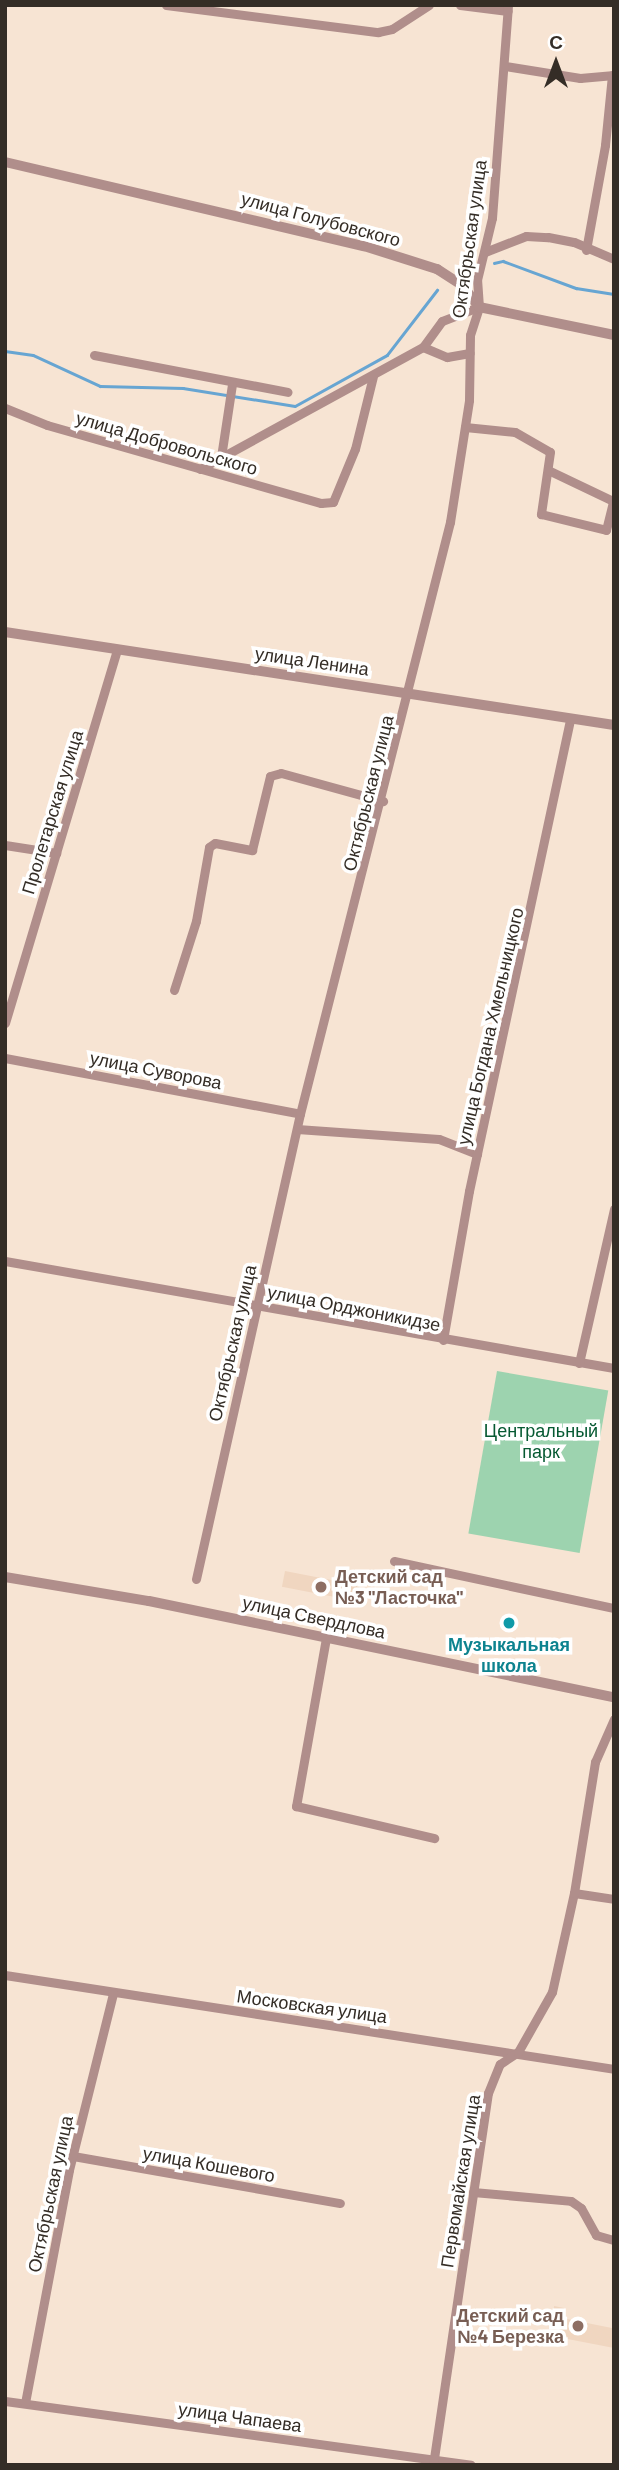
<!DOCTYPE html>
<html>
<head>
<meta charset="utf-8">
<style>
	body { margin:0 }
	#map { position:relative; width:619px; height:2470px; overflow:hidden; background:#f7e4d3; font-family:Barlow,sans-serif }
	div>[style] { position:absolute }
	.built>* { inset:0; background:#f0d6c0; transform-origin:0 0 }
	.green>* { inset:0; background:#9dd3af; transform-origin:0 0 }
	.stream>* { height:2.5px; margin:-1.25px; padding:0 1.25px; transform-origin:1.25px; border-radius:1.25px; background:#67a5d2 }
	.minor>* { height:9px; margin:-4.5px; padding:0 4.5px; transform-origin:4.5px; border-radius:4.5px; background:#b08e8b }
	.tertiary>* { height:10px; margin:-5px; padding:0 5px; transform-origin:5px; border-radius:5px; background:#b08e8b }
	.dots>* { width:19px; height:19px; translate:-50% -50%; box-sizing:border-box; border:4px solid #fff; border-radius:50% }
	span { translate:-50% -50%; white-space:nowrap; text-align:center; line-height:1.15; -webkit-text-stroke:7px #fff; paint-order:stroke }
	.street-label { font-size:18px; color:#342d26 }
	.park-label { font-size:18px; color:#065932 }
	.education-label { font-size:18px; color:#785e54; font-weight:700 }
	.left { translate:0 -50%; text-align:left }
	.right { translate:-100% -50%; text-align:right }
	.culture-label { font-size:18px; color:#0d838f; font-weight:700 }
	.frame { position:absolute; inset:0; border:7px solid #342d26; pointer-events:none }
	.north { position:absolute; left:521px; top:28px; width:70px; height:70px; -webkit-text-stroke:5px #fff; paint-order:stroke; rotate:0deg; font-size:19px; font-weight:700; line-height:28px; text-align:center; color:#342d26 }
	.north::after { content:''; display:block; margin:auto; width:24px; height:32px; background:#342d26; clip-path:polygon(50% 0,100% 100%,50% 72%,0 100%) }
</style>
</head>
<body>
<div id="map">
	<div class="built">
		<i style="left:285px;top:1571px;width:76px;height:16px;rotate:11deg"></i>
		<i style="clip-path:polygon(554px 2306px,564px 2308px,562px 2318px,612px 2328px,614px 2324px,614px 2348px,552px 2336px)"></i>
	</div>
	<div class="green">
		<i style="left:497px;top:1371px;width:113px;height:165px;rotate:10deg"></i>
	</div>
	<div class="stream">
		<i style="left:494px;top:263px;width:9px;rotate:-13deg"></i>
		<i style="left:503px;top:261px;width:78px;rotate:20.3deg"></i>
		<i style="left:576px;top:288px;width:38px;rotate:9deg"></i>
		<i style="left:5px;top:351px;width:28px;rotate:8deg"></i>
		<i style="left:33px;top:355px;width:74px;rotate:24.8deg"></i>
		<i style="left:100px;top:386px;width:83px;rotate:1.4deg"></i>
		<i style="left:183px;top:388px;width:113px;rotate:9.1deg"></i>
		<i style="left:295px;top:406px;width:105px;rotate:-29deg"></i>
		<i style="left:387px;top:355px;width:82px;rotate:-52.4deg"></i>
	</div>
	<div class="minor">
		<i style="left:166px;top:5px;width:214px;rotate:7.3deg"></i>
		<i style="left:378px;top:32px;width:14px;rotate:-12deg"></i>
		<i style="left:392px;top:29px;width:44px;rotate:-33deg"></i>
		<i style="left:460px;top:5px;width:48px;rotate:7.1deg"></i>
		<i style="left:505px;top:66px;width:76px;rotate:9.1deg"></i>
		<i style="left:580px;top:78px;width:34px;rotate:-5deg"></i>
		<i style="left:586px;top:250px;width:107px;rotate:-79.7deg"></i>
		<i style="left:605px;top:145px;width:70px;rotate:-84.3deg"></i>
		<i style="left:485px;top:252px;width:44px;rotate:-21.3deg"></i>
		<i style="left:526px;top:236px;width:22px;rotate:3deg"></i>
		<i style="left:548px;top:237px;width:26px;rotate:11deg"></i>
		<i style="left:574px;top:242px;width:43px;rotate:23deg"></i>
		<i style="left:423px;top:347px;width:26px;rotate:23deg"></i>
		<i style="left:447px;top:357px;width:23px;rotate:-10deg"></i>
		<i style="left:94px;top:355px;width:197px;rotate:10.8deg"></i>
		<i style="left:5px;top:408px;width:45px;rotate:22deg"></i>
		<i style="left:47px;top:425px;width:285px;rotate:15.9deg"></i>
		<i style="left:321px;top:503px;width:12px;rotate:-5deg"></i>
		<i style="left:333px;top:502px;width:57px;rotate:-67.5deg"></i>
		<i style="left:355px;top:449px;width:75px;rotate:-76.1deg"></i>
		<i style="left:465px;top:427px;width:50px;rotate:5.7deg"></i>
		<i style="left:515px;top:432px;width:40px;rotate:29.7deg"></i>
		<i style="left:550px;top:452px;width:63px;rotate:98.3deg"></i>
		<i style="left:541px;top:514px;width:67px;rotate:13.8deg"></i>
		<i style="left:606px;top:530px;width:30px;rotate:-76deg"></i>
		<i style="left:613px;top:501px;width:72px;rotate:-154.5deg"></i>
		<i style="left:221px;top:457px;width:74px;rotate:-81.4deg"></i>
		<i style="left:200px;top:469px;width:254px;rotate:-28.7deg"></i>
		<i style="left:423px;top:347px;width:32px;rotate:-54deg"></i>
		<i style="left:442px;top:321px;width:40px;rotate:-21deg"></i>
		<i style="left:5px;top:845px;width:52px;rotate:8.9deg"></i>
		<i style="left:174px;top:990px;width:72px;rotate:-72.3deg"></i>
		<i style="left:196px;top:921px;width:75px;rotate:-80deg"></i>
		<i style="left:209px;top:847px;width:7px;rotate:-34deg"></i>
		<i style="left:215px;top:843px;width:38px;rotate:11deg"></i>
		<i style="left:252px;top:850px;width:76px;rotate:-76.3deg"></i>
		<i style="left:270px;top:776px;width:11px;rotate:-15deg"></i>
		<i style="left:281px;top:773px;width:106px;rotate:15.4deg"></i>
		<i style="left:5px;top:1023px;width:390px;rotate:-73.3deg"></i>
		<i style="left:5px;top:1058px;width:300px;rotate:10.7deg"></i>
		<i style="left:297px;top:1129px;width:142px;rotate:4deg"></i>
		<i style="left:439px;top:1139px;width:41px;rotate:21.5deg"></i>
		<i style="left:5px;top:1261px;width:618px;rotate:9.97deg"></i>
		<i style="left:443px;top:1340px;width:151px;rotate:-80.1deg"></i>
		<i style="left:469px;top:1191px;width:483px;rotate:-77.9deg"></i>
		<i style="left:579px;top:1363px;width:158px;rotate:-77.2deg"></i>
		<i style="left:394px;top:1561px;width:225px;rotate:12.1deg"></i>
		<i style="left:196px;top:1579px;width:476px;rotate:-77.4deg"></i>
		<i style="left:300px;top:1114px;width:611px;rotate:-75.78deg"></i>
		<i style="left:450px;top:522px;width:123px;rotate:-81.1deg"></i>
		<i style="left:469px;top:400px;width:65px;rotate:-89.1deg"></i>
		<i style="left:470px;top:335px;width:29px;rotate:-72deg"></i>
		<i style="left:479px;top:307px;width:27px;rotate:-94deg"></i>
		<i style="left:477px;top:280px;width:64px;rotate:-76.4deg"></i>
		<i style="left:492px;top:218px;width:214px;rotate:-85.7deg"></i>
		<i style="left:326px;top:1638px;width:171px;rotate:100.1deg"></i>
		<i style="left:296px;top:1806px;width:142px;rotate:13.1deg"></i>
		<i style="left:574px;top:1893px;width:40px;rotate:8.5deg"></i>
		<i style="left:5px;top:1975px;width:616px;rotate:8.77deg"></i>
		<i style="left:73px;top:2156px;width:271px;rotate:10deg"></i>
		<i style="left:473px;top:2192px;width:98px;rotate:5.2deg"></i>
		<i style="left:571px;top:2201px;width:12px;rotate:35deg"></i>
		<i style="left:581px;top:2208px;width:31px;rotate:61deg"></i>
		<i style="left:596px;top:2235px;width:19px;rotate:16deg"></i>
		<i style="left:5px;top:2401px;width:470px;rotate:7.8deg"></i>
		<i style="left:25px;top:2403px;width:237px;rotate:-79.3deg"></i>
		<i style="left:69px;top:2170px;width:182px;rotate:-76deg"></i>
		<i style="left:433px;top:2465px;width:376px;rotate:-81.6deg"></i>
		<i style="left:488px;top:2093px;width:31px;rotate:-68deg"></i>
		<i style="left:500px;top:2064px;width:22px;rotate:-34deg"></i>
		<i style="left:518px;top:2052px;width:69px;rotate:-60.5deg"></i>
		<i style="left:552px;top:1992px;width:101px;rotate:-77.5deg"></i>
		<i style="left:574px;top:1893px;width:133px;rotate:-80.9deg"></i>
		<i style="left:595px;top:1762px;width:47px;rotate:-66.2deg"></i>
	</div>
	<div class="tertiary">
		<i style="left:5px;top:162px;width:369px;rotate:13.2deg"></i>
		<i style="left:364px;top:246px;width:77px;rotate:17.5deg"></i>
		<i style="left:437px;top:269px;width:31px;rotate:33deg"></i>
		<i style="left:463px;top:286px;width:26px;rotate:53deg"></i>
		<i style="left:479px;top:307px;width:138px;rotate:11.7deg"></i>
		<i style="left:5px;top:632px;width:616px;rotate:8.68deg"></i>
		<i style="left:5px;top:1577px;width:146px;rotate:9.5deg"></i>
		<i style="left:149px;top:1601px;width:475px;rotate:11.7deg"></i>
	</div>
	<div class="dots">
		<i style="left:321px;top:1587px;background:#8d6e63"></i>
		<i style="left:509px;top:1623px;background:#0f9aa8"></i>
		<i style="left:578px;top:2326px;background:#8d6e63"></i>
	</div>
	<div class="street-label">
		<span style="left:321px;top:219px;rotate:15deg">улица Голубовского</span>
		<span style="left:469px;top:239px;rotate:-82deg">Октябрьская улица</span>
		<span style="left:167px;top:443px;rotate:16deg">улица Добровольского</span>
		<span style="left:312px;top:661px;rotate:8deg">улица Ленина</span>
		<span style="left:368px;top:793px;rotate:-76deg">Октябрьская улица</span>
		<span style="left:52px;top:812px;rotate:-73deg">Пролетарская улица</span>
		<span style="left:490px;top:1026px;rotate:-77deg">улица Богдана Хмельницкого</span>
		<span style="left:156px;top:1070px;rotate:11deg">улица Суворова</span>
		<span style="left:354px;top:1308px;rotate:11deg">улица Орджоникидзе</span>
		<span style="left:232px;top:1343px;rotate:-77deg">Октябрьская улица</span>
		<span style="left:314px;top:1617px;rotate:12deg">улица Свердлова</span>
		<span style="left:312px;top:2006px;rotate:8deg">Московская улица</span>
		<span style="left:209px;top:2164px;rotate:10deg">улица Кошевого</span>
		<span style="left:460px;top:2181px;rotate:-81deg">Первомайская улица</span>
		<span style="left:50px;top:2194px;rotate:-78deg">Октябрьская улица</span>
		<span style="left:240px;top:2417px;rotate:8deg">улица Чапаева</span>
	</div>
	<div class="park-label">
		<span style="left:541px;top:1441px">Центральный<br>парк</span>
	</div>
	<div class="education-label">
		<span class="left" style="left:335px;top:1587px">Детский сад<br>№3 "Ласточка"</span>
		<span class="right" style="left:564px;top:2326px">Детский сад<br>№4 Березка</span>
	</div>
	<div class="culture-label">
		<span style="left:509px;top:1655px">Музыкальная<br>школа</span>
	</div>
	<div class="frame"></div>
	<div class="north">С</div>
</div>
</body>
</html>
